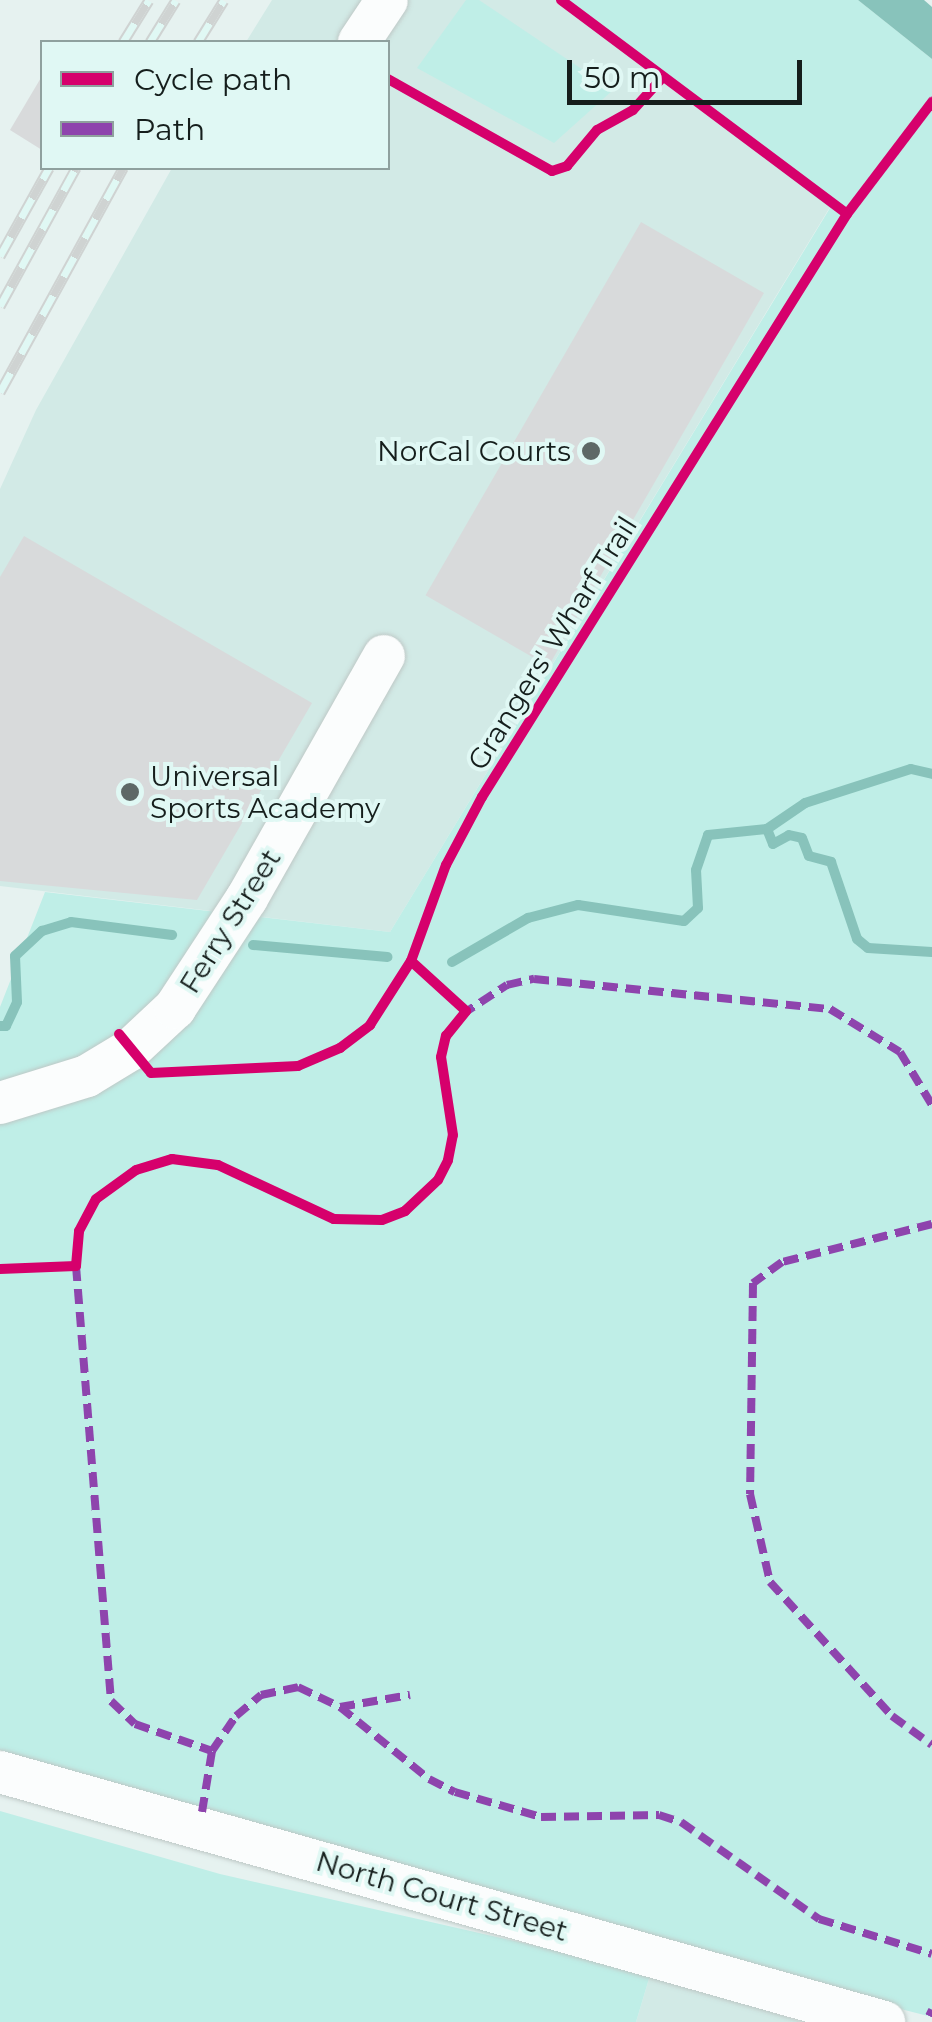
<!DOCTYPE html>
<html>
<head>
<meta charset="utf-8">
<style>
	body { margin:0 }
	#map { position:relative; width:932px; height:2022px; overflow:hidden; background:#e6f2f0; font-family:Montserrat,sans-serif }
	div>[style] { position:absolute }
	.built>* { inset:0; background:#d2eae6 }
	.green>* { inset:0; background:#bfeee7 }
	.water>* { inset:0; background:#88c3bb }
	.stream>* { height:10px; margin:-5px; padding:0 5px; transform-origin:5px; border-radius:5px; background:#88c3bb }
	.building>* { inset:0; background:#d8dadb; transform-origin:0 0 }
	.roads { filter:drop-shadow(0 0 2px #bec8c6) drop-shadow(0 0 2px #bec8c6) }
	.minor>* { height:42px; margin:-21px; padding:0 21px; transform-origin:21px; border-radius:21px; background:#fbfdfd }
	.rail>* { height:11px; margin-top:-5.5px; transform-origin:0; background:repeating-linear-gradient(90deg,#e0f8f4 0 22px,#cfd3d2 0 44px); box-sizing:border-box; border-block:2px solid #cfd3d2 }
	.quiet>* { height:8px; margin-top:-4px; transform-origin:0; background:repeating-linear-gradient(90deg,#8e44ad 0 15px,transparent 0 23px) }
	.cycleway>* { height:10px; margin:-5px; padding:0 5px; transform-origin:5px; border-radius:5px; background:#d6006c }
	.dots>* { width:28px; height:28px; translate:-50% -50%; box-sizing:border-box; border:5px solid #e0f8f4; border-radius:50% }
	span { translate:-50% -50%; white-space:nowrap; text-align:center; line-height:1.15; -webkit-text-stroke:8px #e0f8f4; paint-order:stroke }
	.poi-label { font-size:28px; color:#151e1c }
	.right { translate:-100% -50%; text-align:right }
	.left { translate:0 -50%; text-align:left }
	.street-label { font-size:28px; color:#151e1c }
	.legend { position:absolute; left:40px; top:40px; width:350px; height:130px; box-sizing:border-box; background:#e0f8f4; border:2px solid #8fa19e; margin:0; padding:12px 18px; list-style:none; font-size:30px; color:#151e1c }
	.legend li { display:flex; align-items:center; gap:20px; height:50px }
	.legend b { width:50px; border:2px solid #8fa19e }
	.scale { position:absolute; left:567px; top:60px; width:235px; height:45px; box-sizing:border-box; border:5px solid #151e1c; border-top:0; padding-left:12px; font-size:30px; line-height:35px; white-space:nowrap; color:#151e1c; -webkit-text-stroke:8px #e0f8f4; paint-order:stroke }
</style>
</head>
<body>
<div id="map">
	<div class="built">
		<i style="clip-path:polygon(272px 0,561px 0,830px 207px,390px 932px,0 886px,0 489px,36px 410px,172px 168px,388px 168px,388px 42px,246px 42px)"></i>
		<i style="clip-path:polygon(651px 1972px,801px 2022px,636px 2022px)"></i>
	</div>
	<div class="green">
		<i style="clip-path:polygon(466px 0,479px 0,613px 90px,554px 143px,417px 68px)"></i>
		<i style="clip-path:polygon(561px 0,858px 0,932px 59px,932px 2017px,709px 1960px,0 1750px,0 1007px,45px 892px,390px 932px,830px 208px)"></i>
		<i style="clip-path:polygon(0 1811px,220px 1874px,651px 1972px,636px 2022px,0 2022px)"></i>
	</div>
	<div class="water">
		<i style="clip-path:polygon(858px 0,924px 0,932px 7px,932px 59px)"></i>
	</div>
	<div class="stream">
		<i style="left:767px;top:829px;width:16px;rotate:68deg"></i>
		<i style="left:773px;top:844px;width:18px;rotate:-29deg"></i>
		<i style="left:789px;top:835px;width:13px;rotate:13deg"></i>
		<i style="left:802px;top:838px;width:19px;rotate:69deg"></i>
		<i style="left:809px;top:856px;width:23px;rotate:15deg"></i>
		<i style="left:831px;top:862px;width:81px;rotate:71.3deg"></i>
		<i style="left:857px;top:939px;width:14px;rotate:39deg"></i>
		<i style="left:868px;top:948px;width:64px;rotate:3.6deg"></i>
		<i style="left:253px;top:945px;width:135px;rotate:5.1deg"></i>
		<i style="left:452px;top:962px;width:88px;rotate:-30.1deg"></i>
		<i style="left:528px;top:918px;width:52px;rotate:-14.6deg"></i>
		<i style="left:578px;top:905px;width:107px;rotate:8.6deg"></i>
		<i style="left:684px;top:921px;width:19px;rotate:-43deg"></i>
		<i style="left:698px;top:908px;width:38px;rotate:-93deg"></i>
		<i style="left:696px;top:870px;width:37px;rotate:-71deg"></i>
		<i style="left:708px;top:835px;width:59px;rotate:-5.8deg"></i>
		<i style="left:767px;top:829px;width:46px;rotate:-34.4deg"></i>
		<i style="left:805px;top:803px;width:111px;rotate:-17.8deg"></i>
		<i style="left:911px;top:769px;width:22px;rotate:13deg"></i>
		<i style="left:0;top:1026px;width:6px"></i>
		<i style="left:6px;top:1026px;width:26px;rotate:-65deg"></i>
		<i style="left:17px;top:1002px;width:46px;rotate:-92.5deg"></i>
		<i style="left:15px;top:956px;width:37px;rotate:-43deg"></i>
		<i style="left:42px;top:931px;width:30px;rotate:-17deg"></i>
		<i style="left:71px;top:922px;width:102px;rotate:7.3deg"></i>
	</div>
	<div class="building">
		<i style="clip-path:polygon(42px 76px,42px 150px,10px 130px)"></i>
		<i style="left:641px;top:222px;width:142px;height:431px;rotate:30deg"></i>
		<i style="clip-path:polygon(24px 536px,312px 703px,197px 900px,0 881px,0 577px)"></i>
	</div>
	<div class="roads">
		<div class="minor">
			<i style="left:359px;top:42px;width:50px;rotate:-56.3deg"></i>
			<i style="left:0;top:1103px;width:91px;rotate:-17.2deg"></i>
			<i style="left:87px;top:1076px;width:50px;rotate:-31.2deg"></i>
			<i style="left:130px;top:1050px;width:62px;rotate:-43deg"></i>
			<i style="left:175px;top:1008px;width:131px;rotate:-56.8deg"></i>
			<i style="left:247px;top:898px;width:278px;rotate:-60.5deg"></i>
			<i style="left:0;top:1772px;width:919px;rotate:15.79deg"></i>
		</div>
	</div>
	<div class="rail">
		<i style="left:123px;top:42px;width:49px;rotate:-58.2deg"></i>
		<i style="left:150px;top:42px;width:49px;rotate:-58.2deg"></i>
		<i style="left:198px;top:42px;width:49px;rotate:-58.2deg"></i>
		<i style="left:0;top:256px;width:101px;rotate:-60.9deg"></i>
		<i style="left:0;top:306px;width:158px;rotate:-61.2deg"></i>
		<i style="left:0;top:392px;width:256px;rotate:-61.2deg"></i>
	</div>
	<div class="quiet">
		<i style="left:461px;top:1015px;width:55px;rotate:-33.1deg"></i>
		<i style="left:507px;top:985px;width:28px;rotate:-13deg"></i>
		<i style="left:534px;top:979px;width:298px;rotate:5.8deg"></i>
		<i style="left:830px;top:1009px;width:82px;rotate:31.6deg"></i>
		<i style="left:900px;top:1052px;width:62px;rotate:58.9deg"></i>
		<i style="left:932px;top:1224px;width:155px;rotate:165.8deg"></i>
		<i style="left:782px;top:1262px;width:36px;rotate:144deg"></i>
		<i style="left:753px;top:1283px;width:211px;rotate:90.8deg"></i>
		<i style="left:750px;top:1494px;width:90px;rotate:77.2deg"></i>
		<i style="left:770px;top:1582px;width:181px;rotate:47.7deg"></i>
		<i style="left:892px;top:1716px;width:49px;rotate:35.9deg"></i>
		<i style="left:76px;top:1266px;width:436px;rotate:85.4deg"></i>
		<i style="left:111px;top:1701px;width:33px;rotate:44deg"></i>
		<i style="left:135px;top:1724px;width:82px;rotate:19.3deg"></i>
		<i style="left:340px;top:1707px;width:71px;rotate:-9.7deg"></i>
		<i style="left:202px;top:1812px;width:62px;rotate:-80.7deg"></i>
		<i style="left:212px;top:1751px;width:42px;rotate:-55.6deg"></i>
		<i style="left:236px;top:1716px;width:33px;rotate:-40deg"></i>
		<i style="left:261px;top:1695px;width:38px;rotate:-12deg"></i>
		<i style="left:298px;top:1687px;width:47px;rotate:25.5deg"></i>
		<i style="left:340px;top:1707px;width:114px;rotate:39deg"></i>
		<i style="left:429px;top:1779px;width:29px;rotate:27deg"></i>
		<i style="left:455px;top:1792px;width:90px;rotate:16.2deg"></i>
		<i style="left:541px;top:1817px;width:118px;rotate:-1deg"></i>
		<i style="left:659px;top:1815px;width:23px;rotate:18deg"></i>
		<i style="left:681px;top:1822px;width:169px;rotate:35.1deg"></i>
		<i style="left:819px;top:1919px;width:118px;rotate:17.2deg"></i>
		<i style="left:929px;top:2016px;width:7px;rotate:-63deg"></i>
	</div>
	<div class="cycleway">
		<i style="left:561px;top:0;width:357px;rotate:36.8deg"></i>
		<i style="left:388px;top:79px;width:188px;rotate:29.3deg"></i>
		<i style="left:552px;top:171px;width:16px;rotate:-18deg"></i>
		<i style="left:567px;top:166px;width:47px;rotate:-50.2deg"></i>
		<i style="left:597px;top:130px;width:41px;rotate:-29.1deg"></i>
		<i style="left:633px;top:110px;width:43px;rotate:-47.8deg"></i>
		<i style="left:119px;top:1034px;width:50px;rotate:50.6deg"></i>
		<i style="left:151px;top:1073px;width:147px;rotate:-2.7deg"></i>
		<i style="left:298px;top:1066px;width:46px;rotate:-23.2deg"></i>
		<i style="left:340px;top:1048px;width:38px;rotate:-37deg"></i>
		<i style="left:370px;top:1025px;width:76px;rotate:-57.4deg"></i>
		<i style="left:411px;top:961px;width:102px;rotate:-70deg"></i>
		<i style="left:446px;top:865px;width:77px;rotate:-62.1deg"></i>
		<i style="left:482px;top:797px;width:688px;rotate:-57.95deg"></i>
		<i style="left:847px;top:214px;width:141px;rotate:-52.8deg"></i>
		<i style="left:0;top:1269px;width:76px;rotate:-2.3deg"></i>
		<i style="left:76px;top:1266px;width:35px;rotate:-85deg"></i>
		<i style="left:79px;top:1231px;width:36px;rotate:-62deg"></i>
		<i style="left:96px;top:1199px;width:49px;rotate:-35.9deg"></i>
		<i style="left:136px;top:1170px;width:38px;rotate:-17deg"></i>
		<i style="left:172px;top:1159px;width:46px;rotate:7.4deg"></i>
		<i style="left:218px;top:1165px;width:128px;rotate:25deg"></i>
		<i style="left:334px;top:1219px;width:48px;rotate:1.2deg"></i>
		<i style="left:382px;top:1220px;width:25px;rotate:-21deg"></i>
		<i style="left:405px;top:1211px;width:45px;rotate:-43.2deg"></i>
		<i style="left:438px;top:1180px;width:22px;rotate:-63deg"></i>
		<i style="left:448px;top:1160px;width:25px;rotate:-79deg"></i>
		<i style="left:453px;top:1135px;width:79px;rotate:-98.7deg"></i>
		<i style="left:441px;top:1057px;width:22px;rotate:-77deg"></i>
		<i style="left:446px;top:1036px;width:32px;rotate:-51deg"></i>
		<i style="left:466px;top:1011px;width:74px;rotate:-137.7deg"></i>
	</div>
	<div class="dots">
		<i style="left:591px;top:451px;background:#5e6866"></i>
		<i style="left:130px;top:792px;background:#5e6866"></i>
	</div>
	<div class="poi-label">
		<span class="right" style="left:571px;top:451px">NorCal Courts</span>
		<span class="left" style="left:150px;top:792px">Universal<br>Sports Academy</span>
	</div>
	<div class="street-label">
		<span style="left:552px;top:643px;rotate:-58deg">Grangers' Wharf Trail</span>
		<span style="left:230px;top:921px;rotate:-58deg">Ferry Street</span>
		<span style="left:442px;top:1896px;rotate:16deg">North Court Street</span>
	</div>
	<ul class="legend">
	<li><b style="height:12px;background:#d6006c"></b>Cycle path</li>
	<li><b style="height:12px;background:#8e44ad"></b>Path</li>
	</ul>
	<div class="scale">50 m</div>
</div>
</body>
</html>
